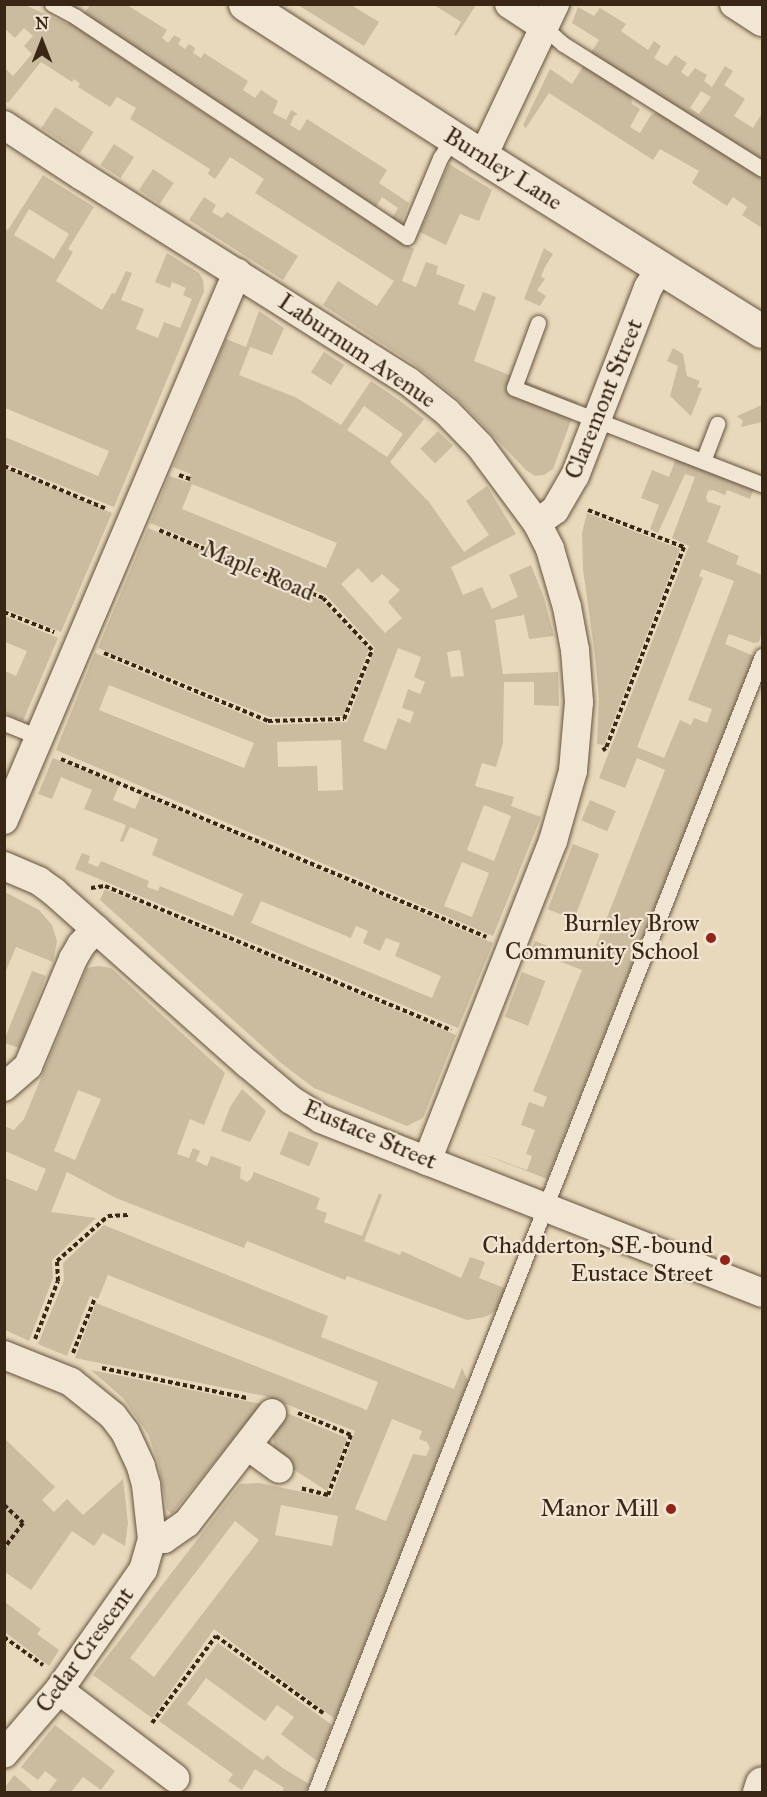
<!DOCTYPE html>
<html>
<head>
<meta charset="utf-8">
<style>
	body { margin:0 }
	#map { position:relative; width:767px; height:1797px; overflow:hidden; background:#e9d9bc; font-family:"IM FELL Great Primer",serif }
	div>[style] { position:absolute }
	.green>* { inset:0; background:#cbbb9f; transform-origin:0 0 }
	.path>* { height:4px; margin-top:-2px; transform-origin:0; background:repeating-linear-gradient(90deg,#392614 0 4.5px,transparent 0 7.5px) }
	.roads { filter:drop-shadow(0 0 2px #65533e) drop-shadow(0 0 2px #65533e) }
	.service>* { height:15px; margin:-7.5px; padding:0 7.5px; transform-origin:7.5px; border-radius:7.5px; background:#f1e6d3 }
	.minor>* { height:28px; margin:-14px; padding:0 14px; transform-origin:14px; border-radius:14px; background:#f1e6d3 }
	.tertiary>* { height:33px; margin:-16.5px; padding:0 16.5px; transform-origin:16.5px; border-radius:16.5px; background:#f1e6d3 }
	.dots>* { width:16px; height:16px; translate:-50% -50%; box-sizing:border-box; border:3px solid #f1e6d3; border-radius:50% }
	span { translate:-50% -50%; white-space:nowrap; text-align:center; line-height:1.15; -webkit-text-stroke:4.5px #f1e6d3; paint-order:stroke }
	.street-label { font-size:24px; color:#392614 }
	.poi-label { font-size:24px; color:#392614 }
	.right { translate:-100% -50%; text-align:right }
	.frame { position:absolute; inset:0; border:6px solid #392614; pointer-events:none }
	.north { position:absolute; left:12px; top:12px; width:60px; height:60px; -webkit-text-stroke:4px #f1e6d3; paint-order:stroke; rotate:0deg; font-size:16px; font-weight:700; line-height:24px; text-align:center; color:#392614 }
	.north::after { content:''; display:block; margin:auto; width:21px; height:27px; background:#392614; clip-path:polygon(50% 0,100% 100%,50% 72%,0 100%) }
</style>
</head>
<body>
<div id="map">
	<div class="green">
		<i style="clip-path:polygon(4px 5px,25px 5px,68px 24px,70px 22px,175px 94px,414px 249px,402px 281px,416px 287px,426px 262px,438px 266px,436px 274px,465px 285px,458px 304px,475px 311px,483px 292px,496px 297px,474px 361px,578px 402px,553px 469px,544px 475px,535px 476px,526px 470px,460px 401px,415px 365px,323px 305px,338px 281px,377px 306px,394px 281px,255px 193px,264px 179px,230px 157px,215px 179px,208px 174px,210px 169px,130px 119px,136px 108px,117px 97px,110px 107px,78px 87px,80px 84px,74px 79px,72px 82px,41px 62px,8px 103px,5px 100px,5px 68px,13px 76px,32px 54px,24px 46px,33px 36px,24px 28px,15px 38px,5px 29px)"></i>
		<i style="clip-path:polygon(90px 5px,127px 5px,167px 30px,162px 38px,168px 43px,174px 35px,181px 39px,178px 44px,185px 49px,189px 44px,195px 48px,193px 53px,201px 58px,204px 53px,248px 81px,243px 90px,255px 98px,261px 90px,278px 101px,273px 113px,286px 120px,291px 110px,298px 114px,294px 116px,290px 125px,300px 131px,307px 119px,387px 170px,379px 183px,409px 203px,401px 224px,392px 218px,398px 208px,382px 197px,376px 207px,83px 15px)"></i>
		<i style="clip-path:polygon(298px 5px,351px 5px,379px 22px,364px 46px)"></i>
		<i style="clip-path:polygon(434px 5px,476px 5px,456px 36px,454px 34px,461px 22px)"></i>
		<i style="clip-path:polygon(evenodd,578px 7px,594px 16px,600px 8px,626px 24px,621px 31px,648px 50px,654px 41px,661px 46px,654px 58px,667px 66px,675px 55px,687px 63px,681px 72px,688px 77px,695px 68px,707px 75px,704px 81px,712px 87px,725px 66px,733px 71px,724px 85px,745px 99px,734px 116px,753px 128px,762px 113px,762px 157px,760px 161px,590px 54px,599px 40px,572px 23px,578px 7px,701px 91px,711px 97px,699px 114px,690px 108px,701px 91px)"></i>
		<i style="clip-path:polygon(584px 65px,631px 95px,632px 104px,640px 109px,630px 127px,640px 133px,651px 115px,658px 112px,762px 178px,762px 228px,742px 215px,747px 207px,733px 197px,727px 206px,692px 183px,699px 171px,660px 149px,653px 160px,549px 93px,526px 128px,523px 125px,550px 69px,572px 84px)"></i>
		<i style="left:55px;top:107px;width:46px;height:25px;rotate:33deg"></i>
		<i style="left:114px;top:144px;width:24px;height:25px;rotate:33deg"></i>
		<i style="clip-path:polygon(449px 164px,492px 190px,479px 221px,460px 214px,446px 245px,420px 232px)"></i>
		<i style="left:153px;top:169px;width:25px;height:25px;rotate:34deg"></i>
		<i style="clip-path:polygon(evenodd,43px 175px,94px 207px,68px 249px,73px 252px,56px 281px,102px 310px,112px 293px,115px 294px,126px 271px,132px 273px,121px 300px,144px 309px,136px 329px,158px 338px,164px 322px,180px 328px,192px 299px,183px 295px,186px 288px,172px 282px,170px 288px,155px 282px,167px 253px,199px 273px,203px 280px,204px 291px,114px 507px,5px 463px,5px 437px,98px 476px,109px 451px,5px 408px,5px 229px,8px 230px,43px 175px,29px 209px,69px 234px,54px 259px,14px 235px,29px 209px)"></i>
		<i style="clip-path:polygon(204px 197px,216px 205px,212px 212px,222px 218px,227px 212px,298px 256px,283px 280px,189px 220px)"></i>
		<i style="clip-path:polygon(544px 248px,553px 254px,545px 267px,541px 276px,545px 279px,537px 290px,546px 296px,540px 306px,524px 299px)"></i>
		<i style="clip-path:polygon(evenodd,259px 311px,284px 328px,272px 355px,250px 347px,239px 375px,295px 397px,341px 425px,371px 381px,399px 400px,424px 419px,390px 462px,429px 502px,464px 552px,489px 535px,466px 501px,487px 486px,516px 534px,451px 567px,463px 595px,482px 587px,492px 609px,518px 597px,509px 575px,531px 565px,544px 598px,554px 636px,529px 639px,524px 615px,495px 620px,503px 674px,558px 672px,559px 706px,534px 705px,534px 682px,504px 682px,503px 743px,496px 767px,482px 763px,475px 786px,514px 797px,511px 806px,541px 817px,493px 936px,56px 750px,95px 653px,269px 725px,347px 722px,375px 648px,326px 595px,150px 523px,169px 476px,188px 482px,191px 474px,173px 467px,226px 339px,246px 347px,259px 311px,364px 406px,403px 434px,387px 457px,347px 430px,364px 406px,259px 311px,192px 484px,337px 543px,326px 568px,182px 509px,192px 484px,259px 311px,358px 568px,372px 583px,382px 574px,400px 590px,388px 602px,402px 618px,385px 633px,341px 584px,358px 568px,259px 311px,398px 648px,421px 657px,414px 677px,425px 682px,420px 694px,408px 689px,402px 708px,414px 712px,410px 723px,398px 718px,386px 750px,363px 741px,398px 648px,259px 311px,460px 650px,464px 676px,451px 677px,447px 652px,460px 650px,259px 311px,109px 685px,254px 743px,244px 768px,99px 710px,109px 685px,259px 311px,341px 740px,343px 790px,318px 791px,317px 766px,278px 767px,277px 742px,341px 740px,259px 311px,484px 805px,511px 816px,494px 861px,467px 850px,484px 805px,259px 311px,462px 862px,489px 873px,472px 917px,444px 906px,462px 862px)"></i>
		<i style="clip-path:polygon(673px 348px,683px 354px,687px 376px,700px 381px,697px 387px,702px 388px,691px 416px,670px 396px,678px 366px,667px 361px)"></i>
		<i style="left:324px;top:352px;width:24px;height:24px;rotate:33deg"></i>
		<i style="clip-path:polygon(762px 405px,762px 422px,741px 427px,743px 421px,737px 416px)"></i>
		<i style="left:438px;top:431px;width:21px;height:25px;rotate:45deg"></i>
		<i style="clip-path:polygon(evenodd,677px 456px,754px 489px,750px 499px,727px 490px,725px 495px,713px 490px,708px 491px,706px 497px,708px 502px,721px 506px,707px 542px,739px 556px,736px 564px,762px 575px,762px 631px,759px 642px,754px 643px,729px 634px,725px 644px,754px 656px,547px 1179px,480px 1153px,527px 1170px,532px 1156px,526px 1154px,535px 1130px,521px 1125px,529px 1102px,543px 1107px,547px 1097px,533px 1091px,582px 970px,531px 950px,535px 941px,571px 955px,575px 946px,593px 953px,665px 770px,637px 758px,625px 788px,599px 778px,689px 546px,672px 538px,695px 477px,685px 474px,658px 533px,650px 529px,659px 505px,641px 498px,652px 470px,669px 477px,677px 456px,702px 569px,734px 581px,688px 700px,712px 709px,707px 723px,694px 718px,691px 725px,680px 720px,664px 758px,637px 747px,703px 578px,699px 576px,702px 569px)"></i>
		<i style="clip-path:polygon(5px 468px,112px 513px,61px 632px,5px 609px)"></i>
		<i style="clip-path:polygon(587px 513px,680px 549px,604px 745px,597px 744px,599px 698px,595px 656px,583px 569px,582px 533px)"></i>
		<i style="clip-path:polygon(148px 528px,322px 601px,369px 649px,343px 716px,270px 717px,98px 648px)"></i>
		<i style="clip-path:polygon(5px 616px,58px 638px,23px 721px,5px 713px,5px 671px,16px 676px,27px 651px,5px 642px)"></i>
		<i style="clip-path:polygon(evenodd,53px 758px,119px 785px,113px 800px,135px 809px,141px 795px,493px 943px,458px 1028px,75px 869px,82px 853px,90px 856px,88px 863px,98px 867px,101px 861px,149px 881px,147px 887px,158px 891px,160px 886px,233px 916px,243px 894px,152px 855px,158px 839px,130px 827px,123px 842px,120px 841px,126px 825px,84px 809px,92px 790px,61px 777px,52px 799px,38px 794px,53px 758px,261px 901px,351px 938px,356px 926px,368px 931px,363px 943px,380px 951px,386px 938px,400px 943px,395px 956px,441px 976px,432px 998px,251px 923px,261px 901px)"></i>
		<i style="left:590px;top:800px;width:28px;height:22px;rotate:23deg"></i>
		<i style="left:573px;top:844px;width:28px;height:70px;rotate:21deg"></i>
		<i style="clip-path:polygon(105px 889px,456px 1035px,423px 1118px,407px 1126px,314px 1088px,281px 1063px,100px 900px)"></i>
		<i style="clip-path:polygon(5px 892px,39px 910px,52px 925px,57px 941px,53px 962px,16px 947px,5px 973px)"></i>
		<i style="clip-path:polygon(evenodd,98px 966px,111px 968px,225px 1073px,204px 1125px,190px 1119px,177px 1154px,189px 1158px,193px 1148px,200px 1151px,196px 1161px,207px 1166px,211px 1156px,241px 1167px,240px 1178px,247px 1182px,251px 1179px,254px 1172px,320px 1198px,316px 1209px,327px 1213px,324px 1222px,362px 1236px,379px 1193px,382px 1195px,364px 1241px,400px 1255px,402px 1251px,461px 1278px,470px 1257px,485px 1262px,479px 1278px,507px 1289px,499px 1309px,485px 1317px,467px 1320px,347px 1276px,345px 1280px,247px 1241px,244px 1248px,116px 1198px,67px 1172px,51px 1212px,96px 1218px,52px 1260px,53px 1278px,29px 1341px,5px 1330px,5px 1178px,37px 1191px,46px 1169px,5px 1151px,4px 1126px,14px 1130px,24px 1119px,87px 968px,98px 966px,78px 1090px,101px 1099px,75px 1160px,54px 1151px,78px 1090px)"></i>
		<i style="clip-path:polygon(32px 971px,46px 976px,19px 1048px,5px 1043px,5px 1038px)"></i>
		<i style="left:522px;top:972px;width:25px;height:48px;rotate:21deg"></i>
		<i style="clip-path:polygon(242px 1089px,266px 1111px,250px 1142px,221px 1131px,230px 1107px)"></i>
		<i style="left:289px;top:1131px;width:32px;height:25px;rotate:22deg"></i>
		<i style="clip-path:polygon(evenodd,104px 1225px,328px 1316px,321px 1337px,454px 1389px,462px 1368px,468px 1381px,335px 1719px,214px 1629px,152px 1718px,93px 1675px,240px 1484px,259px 1483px,331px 1498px,355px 1431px,265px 1396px,75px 1358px,96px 1303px,367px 1410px,378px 1382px,108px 1275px,98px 1299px,90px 1296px,67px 1356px,38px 1344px,64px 1280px,63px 1263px,104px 1225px,392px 1419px,422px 1431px,419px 1439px,427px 1442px,430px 1448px,426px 1456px,413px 1454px,386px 1521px,355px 1509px,392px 1419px,104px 1225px,281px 1505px,338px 1516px,332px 1546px,275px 1535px,281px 1505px,104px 1225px,235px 1521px,259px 1540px,154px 1677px,130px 1658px,235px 1521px)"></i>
		<i style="clip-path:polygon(91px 1370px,261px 1404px,172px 1514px,167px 1510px,158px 1462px,148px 1434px,123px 1398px)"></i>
		<i style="clip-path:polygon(284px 1412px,347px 1438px,327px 1491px,290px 1467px,274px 1448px,272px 1430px)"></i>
		<i style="clip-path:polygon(4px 1438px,55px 1487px,42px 1500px,54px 1512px,67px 1499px,83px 1515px,123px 1479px,128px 1523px,125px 1546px,103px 1533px,94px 1546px,72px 1531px,31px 1590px,5px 1572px)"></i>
		<i style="clip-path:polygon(5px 1602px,41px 1629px,37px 1634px,59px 1650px,49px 1666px,5px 1632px)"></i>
		<i style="clip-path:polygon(218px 1643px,332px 1725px,317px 1761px,281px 1734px,294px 1717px,277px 1705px,265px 1721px,206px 1678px,187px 1704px,263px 1760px,267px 1755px,281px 1767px,309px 1784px,305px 1792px,282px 1792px,284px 1788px,255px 1769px,242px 1790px,228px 1781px,233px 1774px,159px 1721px)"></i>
		<i style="clip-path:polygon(55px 1725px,115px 1771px,101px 1790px,83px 1777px,71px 1792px,48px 1792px,57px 1780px,45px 1771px,38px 1780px,21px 1767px)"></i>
		<i style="clip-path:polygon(14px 1775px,31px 1790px,34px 1792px,5px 1792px,5px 1787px)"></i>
	</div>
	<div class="path">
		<i style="left:4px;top:466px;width:112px;rotate:22.7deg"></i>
		<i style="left:179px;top:475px;width:12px;rotate:20deg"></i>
		<i style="left:588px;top:510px;width:103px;rotate:21.1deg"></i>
		<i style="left:684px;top:547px;width:216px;rotate:111.2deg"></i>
		<i style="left:606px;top:748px;width:4px;rotate:146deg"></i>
		<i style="left:4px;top:612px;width:54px;rotate:21.8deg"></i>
		<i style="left:104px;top:653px;width:178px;rotate:22.5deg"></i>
		<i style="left:268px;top:721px;width:76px;rotate:-1.5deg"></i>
		<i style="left:344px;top:719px;width:74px;rotate:-67.9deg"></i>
		<i style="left:372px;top:650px;width:71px;rotate:-133.3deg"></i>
		<i style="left:323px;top:598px;width:178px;rotate:-157.5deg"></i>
		<i style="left:61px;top:759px;width:461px;rotate:22.7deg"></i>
		<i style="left:91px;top:888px;width:14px;rotate:-8deg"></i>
		<i style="left:105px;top:886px;width:375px;rotate:22.6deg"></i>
		<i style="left:35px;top:1339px;width:62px;rotate:-68.4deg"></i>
		<i style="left:58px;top:1281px;width:20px;rotate:-93deg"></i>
		<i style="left:57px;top:1261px;width:68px;rotate:-41.4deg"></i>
		<i style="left:108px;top:1216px;width:20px;rotate:-3deg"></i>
		<i style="left:73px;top:1353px;width:59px;rotate:-68.2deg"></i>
		<i style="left:102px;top:1368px;width:148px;rotate:11.7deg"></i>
		<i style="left:298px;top:1413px;width:57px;rotate:22.5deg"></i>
		<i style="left:351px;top:1435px;width:64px;rotate:111deg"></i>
		<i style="left:328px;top:1495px;width:29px;rotate:-166deg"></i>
		<i style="left:4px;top:1505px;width:26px;rotate:43deg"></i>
		<i style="left:23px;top:1523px;width:31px;rotate:127deg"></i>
		<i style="left:4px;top:1637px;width:48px;rotate:35.7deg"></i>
		<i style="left:152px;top:1723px;width:108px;rotate:-53.7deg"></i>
		<i style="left:216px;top:1636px;width:132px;rotate:35.7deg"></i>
	</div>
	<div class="roads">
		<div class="service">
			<i style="left:52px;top:4px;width:27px;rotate:28deg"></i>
			<i style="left:76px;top:17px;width:397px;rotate:33.6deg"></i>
			<i style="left:407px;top:237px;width:86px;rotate:-67.3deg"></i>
			<i style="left:440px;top:158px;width:24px;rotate:-57deg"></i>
			<i style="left:544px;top:27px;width:25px;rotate:42deg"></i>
			<i style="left:563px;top:44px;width:235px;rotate:32.1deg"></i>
			<i style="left:538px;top:323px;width:69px;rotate:110.3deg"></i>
			<i style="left:514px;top:388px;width:266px;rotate:21.2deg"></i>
			<i style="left:703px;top:461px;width:40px;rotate:-69deg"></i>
			<i style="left:4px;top:723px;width:37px;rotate:22deg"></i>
			<i style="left:315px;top:1792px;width:1221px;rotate:-68.52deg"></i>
		</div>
		<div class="minor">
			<i style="left:509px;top:4px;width:42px;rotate:33.3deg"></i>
			<i style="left:734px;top:4px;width:33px;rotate:33deg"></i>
			<i style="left:4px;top:125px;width:93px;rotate:33.2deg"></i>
			<i style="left:82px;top:176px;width:385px;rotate:32.2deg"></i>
			<i style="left:408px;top:381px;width:50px;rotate:38.5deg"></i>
			<i style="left:447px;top:412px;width:47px;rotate:45.9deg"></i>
			<i style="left:480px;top:446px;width:96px;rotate:53.5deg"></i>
			<i style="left:537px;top:523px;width:29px;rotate:63deg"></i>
			<i style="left:550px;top:549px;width:60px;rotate:73.7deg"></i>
			<i style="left:567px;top:607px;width:44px;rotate:79.5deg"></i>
			<i style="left:575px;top:650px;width:52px;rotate:85.6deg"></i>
			<i style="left:579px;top:702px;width:69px;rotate:95deg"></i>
			<i style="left:573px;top:771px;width:73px;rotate:105.9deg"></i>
			<i style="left:553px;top:841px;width:344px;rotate:111.5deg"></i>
			<i style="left:480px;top:155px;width:17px;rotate:-54deg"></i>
			<i style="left:490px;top:141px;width:152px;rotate:-64.6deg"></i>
			<i style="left:537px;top:523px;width:22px;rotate:-36deg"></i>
			<i style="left:555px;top:510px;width:39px;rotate:-60deg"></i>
			<i style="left:575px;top:476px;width:202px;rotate:-68.8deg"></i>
			<i style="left:648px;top:288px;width:23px;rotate:-59deg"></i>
			<i style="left:4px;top:820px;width:595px;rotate:-66.93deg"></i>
			<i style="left:4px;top:866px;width:38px;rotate:23deg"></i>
			<i style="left:39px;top:881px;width:19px;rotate:36deg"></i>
			<i style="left:54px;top:892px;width:259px;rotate:41.6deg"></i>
			<i style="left:248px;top:1064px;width:56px;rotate:39.9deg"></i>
			<i style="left:291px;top:1100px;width:36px;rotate:32deg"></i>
			<i style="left:321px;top:1119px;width:474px;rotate:21.5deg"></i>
			<i style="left:4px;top:1087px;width:32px;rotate:-41deg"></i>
			<i style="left:28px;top:1066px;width:116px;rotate:-67.2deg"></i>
			<i style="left:73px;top:959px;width:16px;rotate:-60deg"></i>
			<i style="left:81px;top:945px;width:22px;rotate:-47deg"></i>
			<i style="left:4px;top:1355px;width:72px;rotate:21.9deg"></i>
			<i style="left:71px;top:1382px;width:54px;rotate:39deg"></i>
			<i style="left:113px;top:1416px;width:20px;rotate:53deg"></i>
			<i style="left:125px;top:1432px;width:38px;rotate:65deg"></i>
			<i style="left:141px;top:1467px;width:19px;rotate:74deg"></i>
			<i style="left:146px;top:1485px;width:54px;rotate:83.7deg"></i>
			<i style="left:152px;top:1539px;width:32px;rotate:106deg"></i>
			<i style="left:143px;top:1570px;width:146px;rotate:125deg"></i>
			<i style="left:59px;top:1690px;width:84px;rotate:130.7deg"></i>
			<i style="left:249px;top:1447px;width:37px;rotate:36deg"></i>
			<i style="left:152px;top:1539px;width:12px"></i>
			<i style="left:164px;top:1539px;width:28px;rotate:-35deg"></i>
			<i style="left:187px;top:1523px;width:139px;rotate:-52.3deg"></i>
			<i style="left:59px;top:1690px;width:146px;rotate:37.2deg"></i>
		</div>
		<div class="tertiary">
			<i style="left:245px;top:4px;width:279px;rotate:32.7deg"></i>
			<i style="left:480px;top:155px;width:332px;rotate:32deg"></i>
			<i style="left:759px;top:1792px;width:9px;rotate:-72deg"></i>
		</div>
	</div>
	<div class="dots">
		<i style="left:711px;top:938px;background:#8f2418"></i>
		<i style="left:725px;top:1260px;background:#8f2418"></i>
		<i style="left:671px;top:1509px;background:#8f2418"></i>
	</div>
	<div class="street-label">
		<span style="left:503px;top:169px;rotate:32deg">Burnley Lane</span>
		<span style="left:357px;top:351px;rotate:34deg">Laburnum Avenue</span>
		<span style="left:604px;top:399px;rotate:-68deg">Claremont Street</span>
		<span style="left:258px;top:571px;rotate:23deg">Maple Road</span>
		<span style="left:370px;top:1135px;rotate:23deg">Eustace Street</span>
		<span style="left:85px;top:1650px;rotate:-54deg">Cedar Crescent</span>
	</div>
	<div class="poi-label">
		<span class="right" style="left:699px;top:938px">Burnley Brow<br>Community School</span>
		<span class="right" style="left:713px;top:1260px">Chadderton, SE-bound<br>Eustace Street</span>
		<span class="right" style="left:659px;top:1509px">Manor Mill</span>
	</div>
	<div class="frame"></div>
	<div class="north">N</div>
</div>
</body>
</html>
